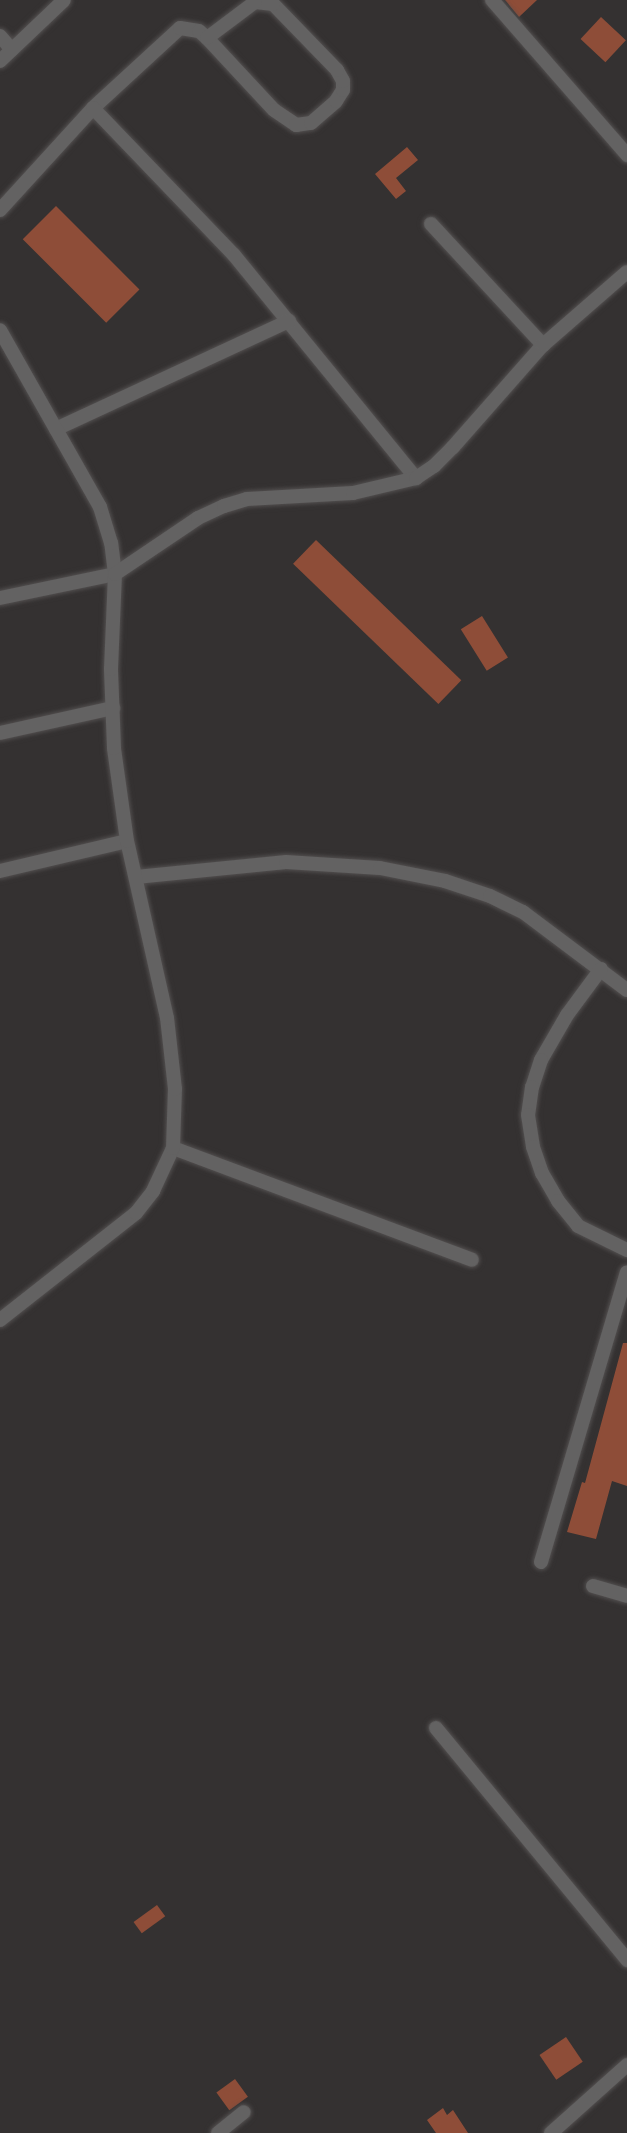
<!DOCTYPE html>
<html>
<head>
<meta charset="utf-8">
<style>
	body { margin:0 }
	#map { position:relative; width:627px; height:2133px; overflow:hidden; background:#343131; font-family:Lato,sans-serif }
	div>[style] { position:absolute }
	.building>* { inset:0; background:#8e4d38; transform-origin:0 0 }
	.roads { filter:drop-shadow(0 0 2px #524f4f) drop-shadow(0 0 2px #524f4f) }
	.street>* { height:14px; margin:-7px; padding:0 7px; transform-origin:7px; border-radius:7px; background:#636262 }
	span { translate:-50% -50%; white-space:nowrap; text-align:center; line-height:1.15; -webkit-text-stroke:5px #1b1919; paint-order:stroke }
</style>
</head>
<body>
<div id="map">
	<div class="building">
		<i style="clip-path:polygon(505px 0,537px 0,519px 17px)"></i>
		<i style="left:601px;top:17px;width:34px;height:30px;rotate:43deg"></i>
		<i style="clip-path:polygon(407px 147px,418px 160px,396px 178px,406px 191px,396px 199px,375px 174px)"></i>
		<i style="left:56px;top:206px;width:118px;height:47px;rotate:45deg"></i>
		<i style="left:316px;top:540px;width:202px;height:33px;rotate:44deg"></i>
		<i style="left:482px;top:616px;width:49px;height:25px;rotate:58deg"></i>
		<i style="clip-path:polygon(623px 1343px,627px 1343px,627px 1486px,612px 1481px,596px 1539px,567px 1532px,582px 1482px,585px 1483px)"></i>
		<i style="left:157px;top:1905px;width:14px;height:29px;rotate:54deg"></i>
		<i style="left:566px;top:2037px;width:30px;height:32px;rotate:56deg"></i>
		<i style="left:235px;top:2079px;width:22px;height:23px;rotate:54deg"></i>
		<i style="clip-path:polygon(443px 2108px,447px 2115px,453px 2110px,468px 2133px,436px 2133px,427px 2120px)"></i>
	</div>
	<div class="roads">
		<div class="street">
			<i style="left:492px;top:0;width:206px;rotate:48.9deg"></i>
			<i style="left:0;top:36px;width:18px;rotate:49deg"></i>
			<i style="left:0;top:61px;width:88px;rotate:-43.6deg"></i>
			<i style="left:93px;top:108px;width:118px;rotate:-42.6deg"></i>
			<i style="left:180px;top:28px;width:19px;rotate:9deg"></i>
			<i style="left:199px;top:31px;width:11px;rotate:41deg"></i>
			<i style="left:207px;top:38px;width:98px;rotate:47.1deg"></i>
			<i style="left:274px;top:110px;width:27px;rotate:34deg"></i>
			<i style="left:296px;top:125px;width:15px;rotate:-8deg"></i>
			<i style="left:311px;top:123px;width:33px;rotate:-41deg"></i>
			<i style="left:336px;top:101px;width:13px;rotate:-58deg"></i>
			<i style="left:343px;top:90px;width:9px;rotate:-90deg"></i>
			<i style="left:343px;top:81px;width:13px;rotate:-119deg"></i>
			<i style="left:337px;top:70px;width:92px;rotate:-134.1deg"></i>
			<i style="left:273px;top:4px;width:18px;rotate:-174deg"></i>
			<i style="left:255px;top:2px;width:60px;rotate:143.1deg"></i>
			<i style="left:0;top:210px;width:138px;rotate:-47.6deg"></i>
			<i style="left:93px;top:108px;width:204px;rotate:46.2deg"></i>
			<i style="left:234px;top:255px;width:288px;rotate:50.8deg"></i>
			<i style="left:431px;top:224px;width:165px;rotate:47.2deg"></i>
			<i style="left:56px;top:429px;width:257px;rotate:-24.9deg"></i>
			<i style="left:0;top:598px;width:117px;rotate:-11.8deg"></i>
			<i style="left:115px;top:574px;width:31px;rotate:-97deg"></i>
			<i style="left:111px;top:543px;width:38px;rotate:-107deg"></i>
			<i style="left:100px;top:507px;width:203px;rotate:-119.5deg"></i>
			<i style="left:0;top:733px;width:116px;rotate:-12.5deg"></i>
			<i style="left:0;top:871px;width:130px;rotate:-13.3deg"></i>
			<i style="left:136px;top:877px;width:151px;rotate:-5.7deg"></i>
			<i style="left:286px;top:862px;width:94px;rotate:3.7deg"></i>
			<i style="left:380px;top:868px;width:66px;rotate:11.3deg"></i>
			<i style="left:445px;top:881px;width:47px;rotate:18.4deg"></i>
			<i style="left:490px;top:896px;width:37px;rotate:26deg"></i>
			<i style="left:523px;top:912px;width:130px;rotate:36.9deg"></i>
			<i style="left:601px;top:969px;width:57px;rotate:126.5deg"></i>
			<i style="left:567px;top:1015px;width:52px;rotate:120deg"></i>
			<i style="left:541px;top:1060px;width:28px;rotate:108deg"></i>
			<i style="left:532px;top:1087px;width:28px;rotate:98deg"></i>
			<i style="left:528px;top:1115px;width:32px;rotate:81deg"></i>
			<i style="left:533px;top:1147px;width:28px;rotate:71deg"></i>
			<i style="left:542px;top:1173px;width:32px;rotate:60deg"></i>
			<i style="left:558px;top:1201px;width:32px;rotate:51deg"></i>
			<i style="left:578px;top:1226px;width:55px;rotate:26.1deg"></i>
			<i style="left:173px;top:1148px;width:319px;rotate:20.5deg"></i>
			<i style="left:0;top:1320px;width:173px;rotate:-38.2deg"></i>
			<i style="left:136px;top:1213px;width:28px;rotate:-52deg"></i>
			<i style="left:153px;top:1191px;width:47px;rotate:-65.1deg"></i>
			<i style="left:173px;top:1148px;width:59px;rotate:-88.1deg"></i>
			<i style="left:175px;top:1089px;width:71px;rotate:-96.4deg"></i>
			<i style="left:167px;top:1018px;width:181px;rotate:-102.7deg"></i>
			<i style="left:127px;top:841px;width:94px;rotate:-98deg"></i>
			<i style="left:114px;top:748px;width:79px;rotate:-92.2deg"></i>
			<i style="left:111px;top:669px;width:95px;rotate:-87.6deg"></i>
			<i style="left:115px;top:574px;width:100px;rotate:-34deg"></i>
			<i style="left:198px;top:518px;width:29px;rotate:-25deg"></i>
			<i style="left:224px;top:506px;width:24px;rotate:-17deg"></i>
			<i style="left:247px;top:499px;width:106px;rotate:-3.2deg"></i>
			<i style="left:353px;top:493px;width:65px;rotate:-13.4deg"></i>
			<i style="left:416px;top:478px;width:22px;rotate:-34deg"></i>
			<i style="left:434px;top:466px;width:27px;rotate:-45deg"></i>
			<i style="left:453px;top:447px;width:136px;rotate:-48.6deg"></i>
			<i style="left:543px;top:345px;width:111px;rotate:-41deg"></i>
			<i style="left:541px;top:1562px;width:302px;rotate:-73.5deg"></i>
			<i style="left:593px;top:1586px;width:35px;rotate:16deg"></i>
			<i style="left:436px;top:1728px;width:301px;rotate:50.5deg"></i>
			<i style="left:218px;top:2133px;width:33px;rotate:-39deg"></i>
			<i style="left:551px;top:2133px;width:102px;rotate:-41.8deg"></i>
		</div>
	</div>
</div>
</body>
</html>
